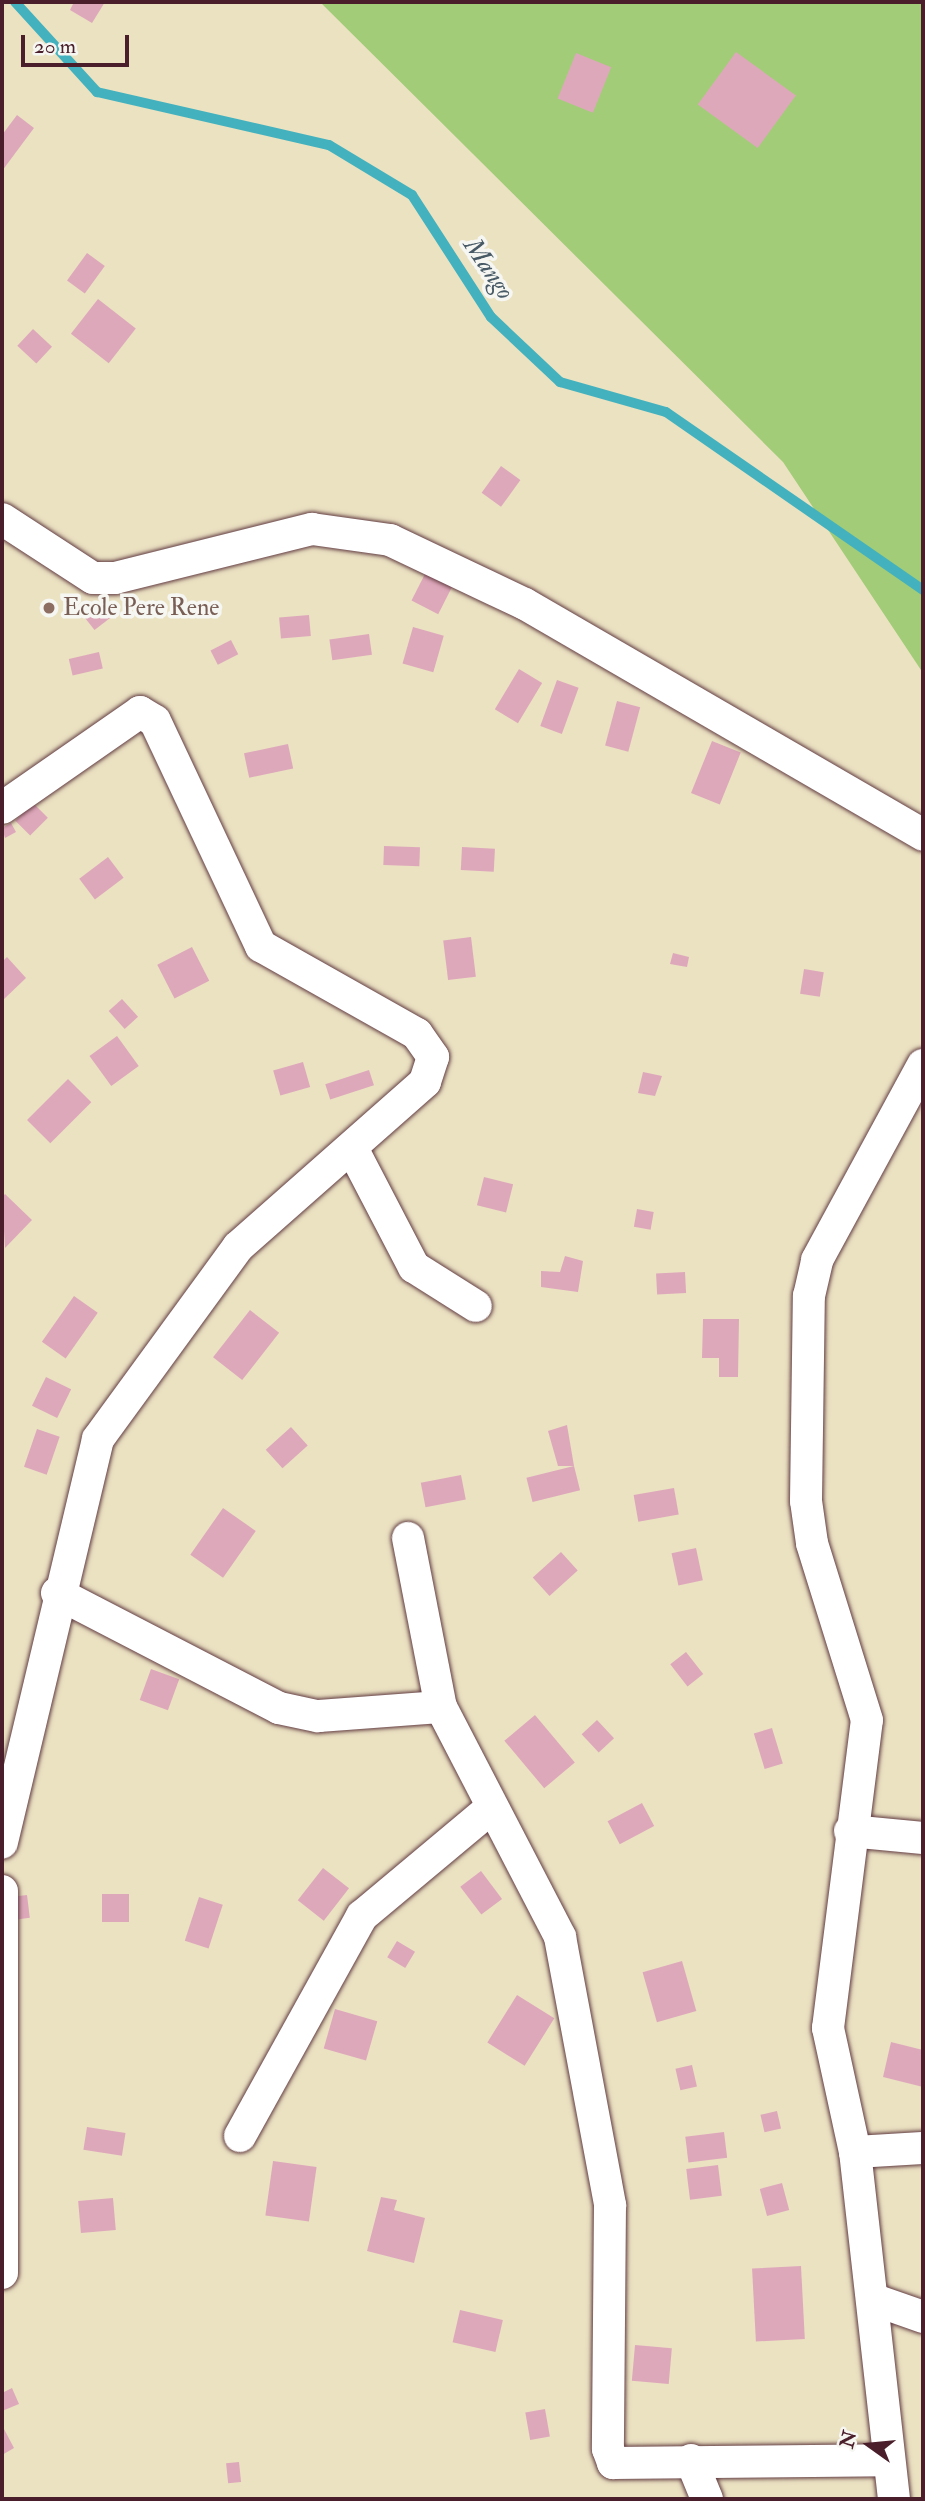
<!DOCTYPE html>
<html>
<head>
<meta charset="utf-8">
<style>
	body { margin:0 }
	#map { position:relative; width:925px; height:2501px; overflow:hidden; background:#ebe2c2; font-family:"IM FELL Double Pica",serif }
	div>[style] { position:absolute }
	.green>* { inset:0; background:#a2cc78 }
	.stream>* { height:10px; margin:-5px; padding:0 5px; transform-origin:5px; border-radius:5px; background:#43b2be }
	.building>* { inset:0; background:#dea8bb; transform-origin:0 0 }
	.roads { filter:drop-shadow(0 0 2px #623c42) drop-shadow(0 0 2px #623c42) }
	.street>* { height:32px; margin:-16px; padding:0 16px; transform-origin:16px; border-radius:16px; background:#fff }
	.dots>* { width:19px; height:19px; translate:-50% -50%; box-sizing:border-box; border:4px solid #f6f6f2; border-radius:50% }
	span { translate:-50% -50%; white-space:nowrap; text-align:center; line-height:1.15; -webkit-text-stroke:7px #f6f6f2; paint-order:stroke }
	.education-label { font-size:24px; color:#785e54 }
	.left { translate:0 -50%; text-align:left }
	.water-label { font-size:26px; color:#475a66; font-style:italic }
	.frame { position:absolute; inset:0; border:4px solid #4a1f2b; pointer-events:none }
	.north { position:absolute; left:834px; top:2410px; width:70px; height:70px; -webkit-text-stroke:5px #f6f6f2; paint-order:stroke; rotate:285deg; font-size:19px; font-weight:700; line-height:28px; text-align:center; color:#4a1f2b }
	.north::after { content:''; display:block; margin:auto; width:24px; height:32px; background:#4a1f2b; clip-path:polygon(50% 0,100% 100%,50% 72%,0 100%) }
	.scale { position:absolute; left:21px; top:35px; width:108px; height:32px; box-sizing:border-box; border:4px solid #4a1f2b; border-top:0; padding-left:9px; font-size:21px; line-height:24px; white-space:nowrap; color:#4a1f2b; -webkit-text-stroke:5px #f6f6f2; paint-order:stroke }
</style>
</head>
<body>
<div id="map">
	<div class="green">
		<i style="clip-path:polygon(320px 2px,923px 2px,923px 673px,783px 462px)"></i>
	</div>
	<div class="stream">
		<i style="left:15px;top:2px;width:122px;rotate:47.7deg"></i>
		<i style="left:97px;top:92px;width:238px;rotate:12.9deg"></i>
		<i style="left:329px;top:145px;width:97px;rotate:31.1deg"></i>
		<i style="left:412px;top:195px;width:145px;rotate:57.1deg"></i>
		<i style="left:491px;top:317px;width:95px;rotate:43.3deg"></i>
		<i style="left:560px;top:382px;width:110px;rotate:15.8deg"></i>
		<i style="left:666px;top:412px;width:313px;rotate:34.7deg"></i>
	</div>
	<div class="building">
		<i style="clip-path:polygon(74px 2px,105px 2px,92px 23px,70px 10px)"></i>
		<i style="left:736px;top:52px;width:74px;height:65px;rotate:36deg"></i>
		<i style="left:576px;top:53px;width:38px;height:49px;rotate:22deg"></i>
		<i style="clip-path:polygon(17px 115px,34px 128px,2px 171px,2px 135px)"></i>
		<i style="left:87px;top:253px;width:22px;height:34px;rotate:36deg"></i>
		<i style="left:98px;top:299px;width:48px;height:44px;rotate:38deg"></i>
		<i style="left:33px;top:329px;width:26px;height:23px;rotate:43deg"></i>
		<i style="left:501px;top:466px;width:24px;height:33px;rotate:36deg"></i>
		<i style="left:426px;top:572px;width:30px;height:32px;rotate:27deg"></i>
		<i style="left:100px;top:603px;width:18px;height:21px;rotate:52deg"></i>
		<i style="left:309px;top:615px;width:21px;height:30px;rotate:85deg"></i>
		<i style="left:413px;top:627px;width:32px;height:38px;rotate:16deg"></i>
		<i style="left:369px;top:634px;width:21px;height:40px;rotate:82deg"></i>
		<i style="left:231px;top:640px;width:16px;height:23px;rotate:63deg"></i>
		<i style="left:99px;top:652px;width:17px;height:31px;rotate:77deg"></i>
		<i style="left:519px;top:669px;width:27px;height:47px;rotate:31deg"></i>
		<i style="left:557px;top:680px;width:23px;height:49px;rotate:20deg"></i>
		<i style="left:617px;top:701px;width:24px;height:46px;rotate:15deg"></i>
		<i style="left:712px;top:741px;width:31px;height:56px;rotate:22deg"></i>
		<i style="left:288px;top:744px;width:25px;height:45px;rotate:78deg"></i>
		<i style="left:33px;top:803px;width:21px;height:25px;rotate:45deg"></i>
		<i style="clip-path:polygon(11px 823px,16px 832px,5px 838px,2px 828px)"></i>
		<i style="left:384px;top:846px;width:36px;height:19px;rotate:2deg"></i>
		<i style="left:462px;top:847px;width:33px;height:23px;rotate:3deg"></i>
		<i style="left:108px;top:857px;width:26px;height:36px;rotate:53deg"></i>
		<i style="left:471px;top:937px;width:40px;height:28px;rotate:83deg"></i>
		<i style="left:192px;top:947px;width:38px;height:39px;rotate:63deg"></i>
		<i style="clip-path:polygon(673px 953px,689px 957px,687px 967px,670px 964px)"></i>
		<i style="clip-path:polygon(7px 957px,26px 978px,2px 1001px,2px 962px)"></i>
		<i style="left:804px;top:969px;width:20px;height:25px;rotate:9deg"></i>
		<i style="left:122px;top:999px;width:24px;height:18px;rotate:48deg"></i>
		<i style="left:117px;top:1036px;width:37px;height:34px;rotate:54deg"></i>
		<i style="left:303px;top:1062px;width:26px;height:31px;rotate:74deg"></i>
		<i style="left:369px;top:1070px;width:16px;height:46px;rotate:72deg"></i>
		<i style="clip-path:polygon(643px 1072px,662px 1076px,655px 1096px,638px 1093px)"></i>
		<i style="left:68px;top:1079px;width:33px;height:58px;rotate:45deg"></i>
		<i style="left:484px;top:1177px;width:30px;height:29px;rotate:14deg"></i>
		<i style="clip-path:polygon(5px 1194px,32px 1220px,5px 1248px,2px 1197px)"></i>
		<i style="left:637px;top:1209px;width:17px;height:18px;rotate:10deg"></i>
		<i style="clip-path:polygon(565px 1256px,583px 1261px,578px 1292px,541px 1287px,541px 1271px,560px 1272px)"></i>
		<i style="left:685px;top:1272px;width:21px;height:29px;rotate:87deg"></i>
		<i style="left:74px;top:1296px;width:29px;height:56px;rotate:35deg"></i>
		<i style="left:250px;top:1310px;width:37px;height:60px;rotate:38deg"></i>
		<i style="clip-path:polygon(703px 1319px,739px 1319px,738px 1377px,719px 1377px,719px 1358px,702px 1358px)"></i>
		<i style="left:46px;top:1377px;width:28px;height:32px;rotate:26deg"></i>
		<i style="clip-path:polygon(567px 1425px,574px 1466px,558px 1466px,548px 1431px)"></i>
		<i style="left:291px;top:1427px;width:25px;height:34px;rotate:48deg"></i>
		<i style="left:37px;top:1429px;width:24px;height:40px;rotate:19deg"></i>
		<i style="left:574px;top:1466px;width:25px;height:49px;rotate:76deg"></i>
		<i style="left:461px;top:1475px;width:25px;height:41px;rotate:79deg"></i>
		<i style="left:674px;top:1488px;width:27px;height:41px;rotate:80deg"></i>
		<i style="left:223px;top:1508px;width:40px;height:57px;rotate:35deg"></i>
		<i style="left:696px;top:1548px;width:33px;height:25px;rotate:78deg"></i>
		<i style="left:561px;top:1552px;width:25px;height:38px;rotate:48deg"></i>
		<i style="left:686px;top:1652px;width:28px;height:20px;rotate:52deg"></i>
		<i style="left:151px;top:1669px;width:30px;height:33px;rotate:20deg"></i>
		<i style="left:535px;top:1715px;width:62px;height:40px;rotate:50deg"></i>
		<i style="left:597px;top:1720px;width:25px;height:21px;rotate:47deg"></i>
		<i style="left:772px;top:1728px;width:37px;height:19px;rotate:73deg"></i>
		<i style="left:642px;top:1803px;width:26px;height:39px;rotate:62deg"></i>
		<i style="left:323px;top:1868px;width:33px;height:41px;rotate:38deg"></i>
		<i style="left:481px;top:1871px;width:35px;height:26px;rotate:53deg"></i>
		<i style="left:102px;top:1894px;width:27px;height:28px"></i>
		<i style="left:27px;top:1895px;width:23px;height:19px;rotate:83deg"></i>
		<i style="left:199px;top:1897px;width:25px;height:46px;rotate:18deg"></i>
		<i style="left:397px;top:1941px;width:21px;height:19px;rotate:31deg"></i>
		<i style="left:682px;top:1961px;width:52px;height:41px;rotate:74deg"></i>
		<i style="left:517px;top:1995px;width:44px;height:56px;rotate:32deg"></i>
		<i style="left:335px;top:2009px;width:44px;height:41px;rotate:16deg"></i>
		<i style="clip-path:polygon(891px 2042px,923px 2050px,923px 2087px,883px 2077px)"></i>
		<i style="left:692px;top:2065px;width:22px;height:17px;rotate:77deg"></i>
		<i style="left:777px;top:2111px;width:18px;height:17px;rotate:77deg"></i>
		<i style="left:87px;top:2127px;width:39px;height:23px;rotate:9deg"></i>
		<i style="left:724px;top:2132px;width:26px;height:39px;rotate:83deg"></i>
		<i style="left:273px;top:2161px;width:44px;height:55px;rotate:8deg"></i>
		<i style="left:718px;top:2165px;width:31px;height:32px;rotate:83deg"></i>
		<i style="left:782px;top:2183px;width:28px;height:23px;rotate:75deg"></i>
		<i style="clip-path:polygon(381px 2197px,397px 2200px,394px 2210px,425px 2218px,414px 2263px,367px 2251px)"></i>
		<i style="left:113px;top:2198px;width:32px;height:35px;rotate:85deg"></i>
		<i style="left:801px;top:2266px;width:73px;height:49px;rotate:87deg"></i>
		<i style="left:460px;top:2310px;width:44px;height:33px;rotate:13deg"></i>
		<i style="left:635px;top:2345px;width:37px;height:36px;rotate:5deg"></i>
		<i style="clip-path:polygon(12px 2388px,19px 2404px,2px 2411px,2px 2393px)"></i>
		<i style="left:545px;top:2409px;width:28px;height:20px;rotate:80deg"></i>
		<i style="clip-path:polygon(4px 2429px,14px 2448px,2px 2455px,2px 2430px)"></i>
		<i style="left:239px;top:2462px;width:20px;height:13px;rotate:84deg"></i>
	</div>
	<div class="roads">
		<div class="street">
			<i style="left:2px;top:519px;width:108px;rotate:33deg"></i>
			<i style="left:93px;top:578px;width:22px"></i>
			<i style="left:115px;top:578px;width:203px;rotate:-14deg"></i>
			<i style="left:312px;top:529px;width:79px;rotate:8deg"></i>
			<i style="left:390px;top:540px;width:149px;rotate:25.4deg"></i>
			<i style="left:525px;top:604px;width:460px;rotate:30.1deg"></i>
			<i style="left:2px;top:808px;width:168px;rotate:-34.8deg"></i>
			<i style="left:140px;top:712px;width:17px;rotate:31deg"></i>
			<i style="left:155px;top:721px;width:249px;rotate:64.8deg"></i>
			<i style="left:261px;top:946px;width:179px;rotate:29.4deg"></i>
			<i style="left:417px;top:1034px;width:28px;rotate:55deg"></i>
			<i style="left:433px;top:1057px;width:26px;rotate:108deg"></i>
			<i style="left:425px;top:1082px;width:249px;rotate:138.6deg"></i>
			<i style="left:238px;top:1247px;width:238px;rotate:126.1deg"></i>
			<i style="left:98px;top:1439px;width:415px;rotate:103.4deg"></i>
			<i style="left:353px;top:1150px;width:132px;rotate:62.5deg"></i>
			<i style="left:414px;top:1267px;width:73px;rotate:32.2deg"></i>
			<i style="left:408px;top:1538px;width:172px;rotate:79deg"></i>
			<i style="left:441px;top:1707px;width:259px;rotate:62.6deg"></i>
			<i style="left:560px;top:1937px;width:273px;rotate:79.4deg"></i>
			<i style="left:610px;top:2205px;width:244px;rotate:90.5deg"></i>
			<i style="left:608px;top:2449px;width:15px;rotate:70deg"></i>
			<i style="left:613px;top:2463px;width:274px;rotate:-0.6deg"></i>
			<i style="left:57px;top:1593px;width:250px;rotate:27.4deg"></i>
			<i style="left:279px;top:1708px;width:40px;rotate:12deg"></i>
			<i style="left:318px;top:1716px;width:123px;rotate:-4.2deg"></i>
			<i style="left:850px;top:1831px;width:73px;rotate:5.5deg"></i>
			<i style="left:2px;top:1891px;width:382px;rotate:90deg"></i>
			<i style="left:240px;top:2136px;width:252px;rotate:-61deg"></i>
			<i style="left:362px;top:1916px;width:167px;rotate:-39.9deg"></i>
			<i style="left:855px;top:2152px;width:68px;rotate:-3.4deg"></i>
			<i style="left:872px;top:2299px;width:54px;rotate:19.4deg"></i>
			<i style="left:691px;top:2460px;width:42px;rotate:67.7deg"></i>
			<i style="left:894px;top:2499px;width:349px;rotate:-96.4deg"></i>
			<i style="left:855px;top:2152px;width:127px;rotate:-102.3deg"></i>
			<i style="left:828px;top:2028px;width:310px;rotate:-82.8deg"></i>
			<i style="left:867px;top:1720px;width:185px;rotate:-107.3deg"></i>
			<i style="left:812px;top:1543px;width:42px;rotate:-98.1deg"></i>
			<i style="left:806px;top:1501px;width:205px;rotate:-89.2deg"></i>
			<i style="left:809px;top:1296px;width:37px;rotate:-77deg"></i>
			<i style="left:817px;top:1260px;width:222px;rotate:-61.5deg"></i>
		</div>
	</div>
	<div class="dots">
		<i style="left:49px;top:608px;background:#8d6e63"></i>
	</div>
	<div class="education-label">
		<span class="left" style="left:63px;top:608px">Ecole Pere Rene</span>
	</div>
	<div class="water-label">
		<span style="left:488px;top:269px;rotate:56deg">Mango</span>
	</div>
	<div class="frame"></div>
	<div class="north">N</div>
	<div class="scale">20 m</div>
</div>
</body>
</html>
